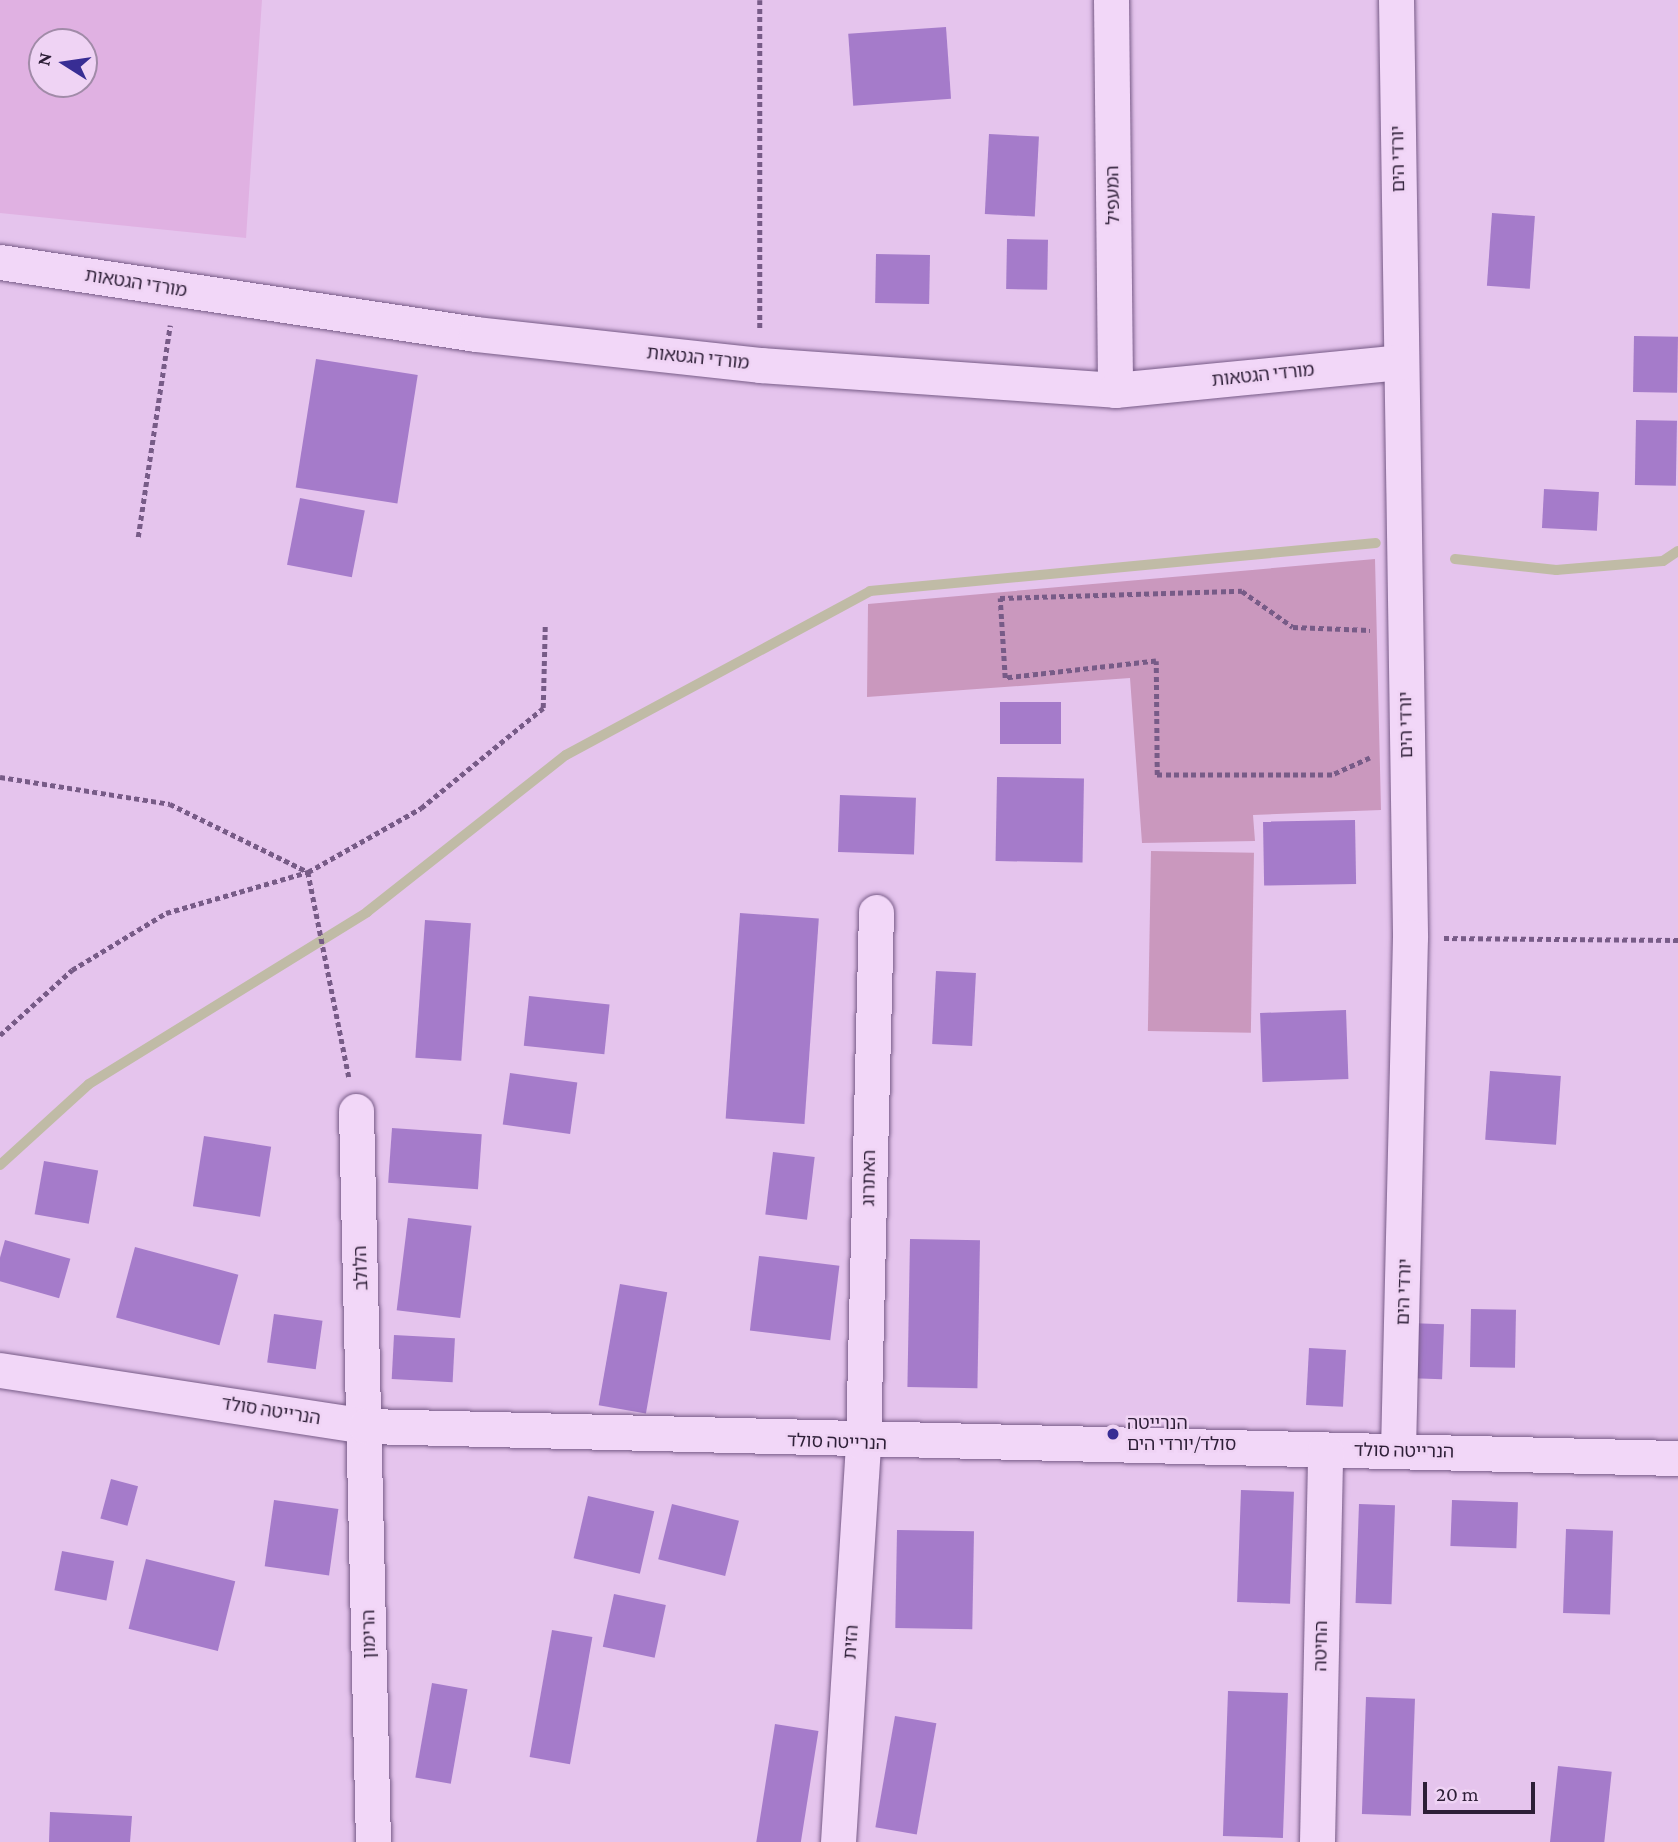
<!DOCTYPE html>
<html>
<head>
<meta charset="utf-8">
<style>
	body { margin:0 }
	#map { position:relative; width:1678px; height:1842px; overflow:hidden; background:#e5c4ed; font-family:"Crimson Pro","Noto Sans Hebrew",serif }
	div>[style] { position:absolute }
	.farmland>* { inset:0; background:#e0b1e2 }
	.green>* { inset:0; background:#ca98be; transform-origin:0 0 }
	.stream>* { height:10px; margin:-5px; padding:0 5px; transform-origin:5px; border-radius:5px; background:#c0bba6 }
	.building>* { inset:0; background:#a57bca; transform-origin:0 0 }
	.path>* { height:4.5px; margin-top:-2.25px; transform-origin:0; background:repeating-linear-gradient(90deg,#775b87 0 5px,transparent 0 8.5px) }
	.roads { filter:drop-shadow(0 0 2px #775b87) drop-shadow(0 0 2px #775b87) }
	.street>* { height:35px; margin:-17.5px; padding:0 17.5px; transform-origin:17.5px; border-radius:17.5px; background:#f2d7f8 }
	.dots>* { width:19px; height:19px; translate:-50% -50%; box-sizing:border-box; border:4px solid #efd3f4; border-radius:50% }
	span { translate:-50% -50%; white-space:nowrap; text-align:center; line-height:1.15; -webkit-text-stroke:5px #efd3f4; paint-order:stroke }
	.street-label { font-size:18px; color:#2d1e37 }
	.poi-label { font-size:18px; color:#2d1e37 }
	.left { translate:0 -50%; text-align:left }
	.north { position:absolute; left:28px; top:28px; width:70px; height:70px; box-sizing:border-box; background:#efd3f4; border:2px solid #a18ba8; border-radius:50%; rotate:282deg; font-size:19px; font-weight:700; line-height:28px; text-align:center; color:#2d1e37 }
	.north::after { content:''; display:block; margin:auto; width:24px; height:32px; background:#382d94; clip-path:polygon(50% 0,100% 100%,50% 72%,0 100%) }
	.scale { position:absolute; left:1423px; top:1782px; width:112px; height:32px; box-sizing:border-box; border:4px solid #2d1e37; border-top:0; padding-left:9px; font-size:21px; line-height:24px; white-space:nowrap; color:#2d1e37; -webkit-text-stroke:5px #efd3f4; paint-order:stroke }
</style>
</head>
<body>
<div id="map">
	<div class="farmland">
		<i style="clip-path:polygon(evenodd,0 0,262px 0,246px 238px,0 213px,0 0,42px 42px,84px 42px,84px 84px,42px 84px,42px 42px)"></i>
	</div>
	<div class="green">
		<i style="clip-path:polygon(1375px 559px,1381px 810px,1253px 815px,1255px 841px,1142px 843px,1130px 678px,867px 697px,868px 604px)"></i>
		<i style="left:1151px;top:851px;width:103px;height:180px;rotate:1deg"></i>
	</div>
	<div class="stream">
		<i style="left:1455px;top:559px;width:102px;rotate:6.2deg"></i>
		<i style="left:1556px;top:570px;width:107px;rotate:-4.8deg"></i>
		<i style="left:1663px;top:561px;width:18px;rotate:-34deg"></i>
		<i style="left:0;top:1165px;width:120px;rotate:-42.3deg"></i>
		<i style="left:89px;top:1084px;width:327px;rotate:-31.7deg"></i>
		<i style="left:367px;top:912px;width:253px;rotate:-38.3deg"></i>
		<i style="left:566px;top:755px;width:345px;rotate:-28.3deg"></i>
		<i style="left:870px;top:591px;width:508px;rotate:-5.42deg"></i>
	</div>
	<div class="building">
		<i style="left:946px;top:27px;width:72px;height:98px;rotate:86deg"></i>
		<i style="left:989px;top:134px;width:50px;height:80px;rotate:3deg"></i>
		<i style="left:1492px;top:213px;width:43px;height:73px;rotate:4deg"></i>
		<i style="left:1007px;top:239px;width:41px;height:50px;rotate:1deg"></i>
		<i style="left:876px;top:254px;width:54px;height:49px;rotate:1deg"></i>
		<i style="left:1634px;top:336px;width:44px;height:56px;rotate:1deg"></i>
		<i style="left:316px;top:359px;width:103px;height:130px;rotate:9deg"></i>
		<i style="left:1636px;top:420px;width:41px;height:65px;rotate:1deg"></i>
		<i style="left:1544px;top:489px;width:55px;height:39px;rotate:3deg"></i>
		<i style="left:300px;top:498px;width:66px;height:68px;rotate:11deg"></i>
		<i style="left:1000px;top:702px;width:61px;height:42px"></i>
		<i style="left:997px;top:777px;width:87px;height:84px;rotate:1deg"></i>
		<i style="left:840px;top:795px;width:76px;height:57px;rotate:2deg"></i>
		<i style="left:1355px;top:820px;width:64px;height:92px;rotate:89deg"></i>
		<i style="left:740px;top:913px;width:79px;height:206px;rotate:4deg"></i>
		<i style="left:425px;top:920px;width:46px;height:138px;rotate:4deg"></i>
		<i style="left:936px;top:971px;width:40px;height:73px;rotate:3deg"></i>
		<i style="left:529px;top:996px;width:81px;height:50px;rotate:6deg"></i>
		<i style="left:1346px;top:1010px;width:69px;height:86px;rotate:88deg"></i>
		<i style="left:1490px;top:1071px;width:71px;height:69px;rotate:4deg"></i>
		<i style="left:510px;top:1073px;width:68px;height:52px;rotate:8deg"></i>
		<i style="left:392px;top:1128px;width:90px;height:55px;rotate:4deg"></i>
		<i style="left:204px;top:1136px;width:68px;height:71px;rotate:9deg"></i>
		<i style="left:773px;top:1152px;width:42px;height:63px;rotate:7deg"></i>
		<i style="left:44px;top:1161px;width:55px;height:54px;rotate:10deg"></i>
		<i style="left:408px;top:1218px;width:64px;height:93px;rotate:7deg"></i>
		<i style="left:910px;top:1239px;width:70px;height:148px;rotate:1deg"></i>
		<i style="left:5px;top:1240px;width:68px;height:41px;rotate:16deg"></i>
		<i style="left:135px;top:1247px;width:107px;height:73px;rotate:15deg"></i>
		<i style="left:759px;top:1256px;width:81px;height:75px;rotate:7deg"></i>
		<i style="left:620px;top:1284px;width:48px;height:123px;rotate:10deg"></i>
		<i style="left:1471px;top:1309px;width:45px;height:58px;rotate:1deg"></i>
		<i style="left:274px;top:1314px;width:49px;height:49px;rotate:8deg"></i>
		<i style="left:1408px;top:1323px;width:36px;height:55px;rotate:2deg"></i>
		<i style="left:394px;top:1335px;width:61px;height:44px;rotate:3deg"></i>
		<i style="left:1309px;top:1348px;width:37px;height:57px;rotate:3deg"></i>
		<i style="left:111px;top:1479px;width:28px;height:41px;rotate:15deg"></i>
		<i style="left:1241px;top:1490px;width:53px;height:112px;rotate:2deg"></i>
		<i style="left:588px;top:1496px;width:68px;height:64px;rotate:13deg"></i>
		<i style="left:274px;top:1500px;width:65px;height:67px;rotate:8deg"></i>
		<i style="left:1452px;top:1500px;width:66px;height:46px;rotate:2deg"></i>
		<i style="left:672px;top:1504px;width:69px;height:57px;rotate:14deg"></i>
		<i style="left:1359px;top:1504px;width:36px;height:99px;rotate:2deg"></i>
		<i style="left:1566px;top:1529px;width:47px;height:84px;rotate:2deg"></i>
		<i style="left:897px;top:1530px;width:77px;height:98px;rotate:1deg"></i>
		<i style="left:62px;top:1551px;width:53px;height:40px;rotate:11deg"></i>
		<i style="left:146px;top:1559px;width:92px;height:72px;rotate:14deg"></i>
		<i style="left:614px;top:1594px;width:53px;height:54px;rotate:12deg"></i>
		<i style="left:552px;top:1630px;width:41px;height:129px;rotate:10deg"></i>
		<i style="left:432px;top:1683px;width:36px;height:96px;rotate:10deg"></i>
		<i style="left:1228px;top:1691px;width:60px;height:145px;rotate:2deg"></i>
		<i style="left:1366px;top:1697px;width:49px;height:117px;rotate:2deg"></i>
		<i style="left:895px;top:1716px;width:42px;height:113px;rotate:10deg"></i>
		<i style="left:775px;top:1724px;width:44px;height:120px;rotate:9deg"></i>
		<i style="left:1558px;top:1766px;width:54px;height:77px;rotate:6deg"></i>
		<i style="clip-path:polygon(50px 1812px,132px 1816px,130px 1842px,49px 1842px)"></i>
	</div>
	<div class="path">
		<i style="left:760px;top:0;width:329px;rotate:90deg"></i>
		<i style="left:138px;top:537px;width:214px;rotate:-81.4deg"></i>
		<i style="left:1370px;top:758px;width:42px;rotate:155.9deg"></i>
		<i style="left:1332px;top:775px;width:175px;rotate:180deg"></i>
		<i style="left:1157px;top:775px;width:114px;rotate:-90.5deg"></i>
		<i style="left:1156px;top:661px;width:152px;rotate:173.6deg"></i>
		<i style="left:1005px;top:678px;width:80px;rotate:-93.6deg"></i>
		<i style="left:1000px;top:598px;width:242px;rotate:-1.7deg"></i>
		<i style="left:1242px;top:591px;width:62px;rotate:35.2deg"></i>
		<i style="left:1293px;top:627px;width:77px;rotate:2.2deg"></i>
		<i style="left:0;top:777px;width:172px;rotate:9deg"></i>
		<i style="left:170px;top:804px;width:154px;rotate:26.2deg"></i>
		<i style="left:308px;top:872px;width:209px;rotate:78.7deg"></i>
		<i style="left:1444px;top:938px;width:234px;rotate:0.5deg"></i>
		<i style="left:0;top:1035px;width:97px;rotate:-42.1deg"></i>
		<i style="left:72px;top:970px;width:110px;rotate:-31.2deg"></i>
		<i style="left:166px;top:913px;width:148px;rotate:-16.1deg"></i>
		<i style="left:308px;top:872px;width:130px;rotate:-29.5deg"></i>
		<i style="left:421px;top:808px;width:158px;rotate:-39.3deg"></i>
		<i style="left:543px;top:708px;width:82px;rotate:-88.6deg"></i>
	</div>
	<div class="roads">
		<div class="street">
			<i style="left:1111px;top:0;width:390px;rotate:89.4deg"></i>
			<i style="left:1396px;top:0;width:937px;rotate:89.14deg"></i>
			<i style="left:1410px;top:937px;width:514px;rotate:91.34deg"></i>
			<i style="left:0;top:262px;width:481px;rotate:8.6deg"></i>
			<i style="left:476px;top:334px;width:286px;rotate:6.2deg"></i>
			<i style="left:760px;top:365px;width:356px;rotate:4deg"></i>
			<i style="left:1115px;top:390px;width:286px;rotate:-5.6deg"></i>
			<i style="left:356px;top:1111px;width:731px;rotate:88.67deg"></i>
			<i style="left:0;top:1370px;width:370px;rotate:8.7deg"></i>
			<i style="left:366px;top:1426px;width:1312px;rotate:1.4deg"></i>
			<i style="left:838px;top:1842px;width:400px;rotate:-86.4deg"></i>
			<i style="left:863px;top:1443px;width:531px;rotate:-88.6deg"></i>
			<i style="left:1317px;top:1842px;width:392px;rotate:-88.8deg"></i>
		</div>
	</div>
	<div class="dots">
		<i style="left:1113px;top:1434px;background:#382d94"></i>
	</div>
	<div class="street-label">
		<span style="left:1398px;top:159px;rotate:-91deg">יורדי הים</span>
		<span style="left:1113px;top:195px;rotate:-91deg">המעפיל</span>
		<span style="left:136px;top:283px;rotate:9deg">מורדי הגטאות</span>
		<span style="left:698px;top:358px;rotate:6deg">מורדי הגטאות</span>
		<span style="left:1263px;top:375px;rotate:-6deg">מורדי הגטאות</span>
		<span style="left:1406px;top:725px;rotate:-91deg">יורדי הים</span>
		<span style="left:869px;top:1178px;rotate:-89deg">האתרוג</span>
		<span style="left:361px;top:1268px;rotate:-92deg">הלולב</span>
		<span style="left:1404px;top:1292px;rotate:-88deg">יורדי הים</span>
		<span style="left:271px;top:1411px;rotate:9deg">הנרייטה סולד</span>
		<span style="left:837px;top:1442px;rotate:2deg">הנרייטה סולד</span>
		<span style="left:1404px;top:1451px;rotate:1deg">הנרייטה סולד</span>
		<span style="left:369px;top:1634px;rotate:-91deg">הרימון</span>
		<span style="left:851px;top:1642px;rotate:-86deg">הזית</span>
		<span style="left:1321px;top:1646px;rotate:-89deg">החיטה</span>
	</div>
	<div class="poi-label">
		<span class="left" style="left:1127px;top:1434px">הנרייטה<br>סולד/יורדי הים</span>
	</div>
	<div class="north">N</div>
	<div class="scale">20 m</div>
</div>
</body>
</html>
